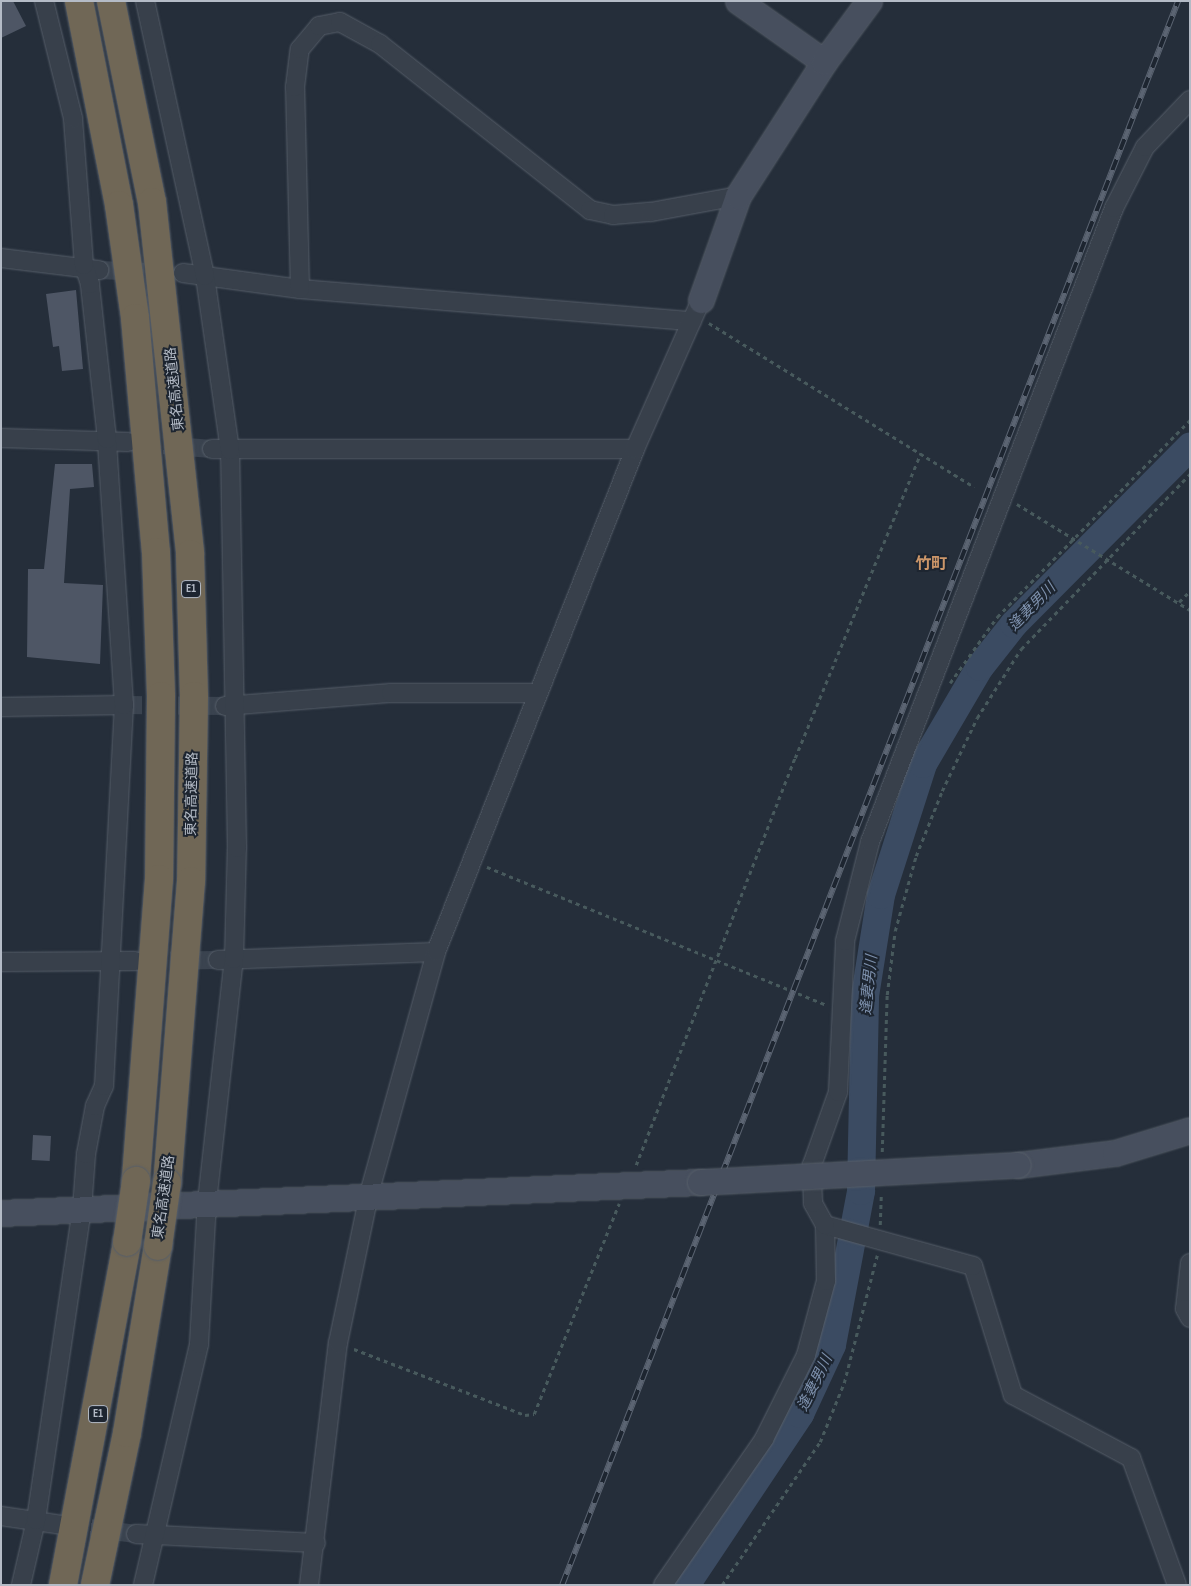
<!DOCTYPE html>
<html>
<head>
<meta charset="utf-8">
<style>
	body { margin:0 }
	#map { position:relative; width:1191px; height:1586px; overflow:hidden; background:#252e3a; font-family:"Sofia Sans Condensed","Noto Sans JP",sans-serif }
	div>[style] { position:absolute }
	.river>* { height:28px; margin:-14px; padding:0 14px; transform-origin:14px; border-radius:14px; background:#3b4b62 }
	.building>* { inset:0; background:#4e5665; transform-origin:0 0 }
	.street-tunnel>* { height:18px; margin-top:-9px; transform-origin:0; background:repeating-linear-gradient(90deg,#3a434f 0 18px,transparent 0 27px) }
	.path>* { height:2.5px; margin-top:-1.25px; transform-origin:0; background:repeating-linear-gradient(90deg,#485a5d 0 4px,transparent 0 8px) }
	.roads { filter:drop-shadow(0 0 1px #565e69) drop-shadow(0 0 1px #565e69) }
	.street>* { height:18px; margin:-9px; padding:0 9px; transform-origin:9px; border-radius:9px; background:#38404b }
	.secondary>* { height:25px; margin:-12.5px; padding:0 12.5px; transform-origin:12.5px; border-radius:12.5px; background:#474f5e }
	.highway>* { height:28px; margin:-14px; padding:0 14px; transform-origin:14px; border-radius:14px; background:#706756 }
	.rail>* { height:5.5px; margin-top:-2.75px; transform-origin:0; background:repeating-linear-gradient(90deg,#1d2530 0 11px,#5b6472 0 22px); box-sizing:border-box; border-block:1px solid #5b6472 }
	.bridges { filter:drop-shadow(0 0 1px #565e69) drop-shadow(0 0 1px #565e69) }
	.secondary-bridge>* { height:25px; margin:-12.5px; padding:0 12.5px; transform-origin:12.5px; border-radius:12.5px; background:#474f5e }
	.highway-bridge>* { height:28px; margin:-14px; padding:0 14px; transform-origin:14px; border-radius:14px; background:#706756 }
	span { translate:-50% -50%; white-space:nowrap; text-align:center; line-height:1.15; -webkit-text-stroke:4px #1d2530; paint-order:stroke }
	.shield-label span { padding:1px 4px; background:#1d2530; border:1px solid; border-radius:4px; -webkit-text-stroke-width:0 }
	.shield-label { font-size:12px; color:#b4bbc6; font-weight:700 }
	.street-label { font-size:14px; color:#b4bbc6 }
	.water-label { font-size:15px; color:#7d90ac; font-style:italic }
	.quarter-label { font-size:16px; color:#cc9669; font-weight:700 }
	.frame { position:absolute; inset:0; border:2px solid #b4bbc6; pointer-events:none }
</style>
</head>
<body>
<div id="map">
	<div class="river">
		<i style="left:686px;top:1585px;width:206px;rotate:-56.3deg"></i>
		<i style="left:800px;top:1414px;width:76px;rotate:-65.1deg"></i>
		<i style="left:832px;top:1345px;width:157px;rotate:-79.3deg"></i>
		<i style="left:861px;top:1191px;width:195px;rotate:-88.8deg"></i>
		<i style="left:865px;top:996px;width:102px;rotate:-81deg"></i>
		<i style="left:881px;top:895px;width:138px;rotate:-72.2deg"></i>
		<i style="left:923px;top:764px;width:113px;rotate:-59.6deg"></i>
		<i style="left:980px;top:667px;width:55px;rotate:-51.7deg"></i>
		<i style="left:1014px;top:624px;width:250px;rotate:-45.2deg"></i>
	</div>
	<div class="building">
		<i style="clip-path:polygon(2px 1px,13px 1px,26px 26px,1px 38px)"></i>
		<i style="clip-path:polygon(76px 290px,83px 369px,62px 371px,59px 346px,53px 347px,46px 294px)"></i>
		<i style="clip-path:polygon(55px 464px,92px 464px,94px 487px,70px 489px,64px 583px,103px 585px,100px 664px,27px 657px,28px 569px,44px 569px)"></i>
		<i style="left:33px;top:1135px;width:18px;height:25px;rotate:3deg"></i>
	</div>
	<div class="street-tunnel">
		<i style="left:99px;top:270px;width:71px;rotate:2.4deg"></i>
		<i style="left:137px;top:443px;width:75px;rotate:4.6deg"></i>
		<i style="left:124px;top:705px;width:101px;rotate:0.6deg"></i>
		<i style="left:143px;top:961px;width:75px;rotate:-0.8deg"></i>
		<i style="left:64px;top:1525px;width:73px;rotate:7.1deg"></i>
	</div>
	<div class="path">
		<i style="left:709px;top:323px;width:312px;rotate:31.7deg"></i>
		<i style="left:1017px;top:504px;width:203px;rotate:31.5deg"></i>
		<i style="left:1179px;top:602px;width:16px;rotate:-45deg"></i>
		<i style="left:950px;top:683px;width:81px;rotate:-54.5deg"></i>
		<i style="left:997px;top:617px;width:276px;rotate:-45.6deg"></i>
		<i style="left:487px;top:867px;width:367px;rotate:22.1deg"></i>
		<i style="left:882px;top:1152px;width:157px;rotate:-88.2deg"></i>
		<i style="left:887px;top:995px;width:64px;rotate:-82.9deg"></i>
		<i style="left:895px;top:931px;width:78px;rotate:-74.4deg"></i>
		<i style="left:916px;top:856px;width:70px;rotate:-68.2deg"></i>
		<i style="left:942px;top:791px;width:81px;rotate:-64.4deg"></i>
		<i style="left:977px;top:718px;width:82px;rotate:-57.5deg"></i>
		<i style="left:1021px;top:649px;width:243px;rotate:-46deg"></i>
		<i style="left:636px;top:1165px;width:437px;rotate:-68.7deg"></i>
		<i style="left:795px;top:758px;width:330px;rotate:-67.6deg"></i>
		<i style="left:880px;top:1225px;width:32px;rotate:-88deg"></i>
		<i style="left:354px;top:1349px;width:183px;rotate:21.1deg"></i>
		<i style="left:525px;top:1415px;width:9px;rotate:-6deg"></i>
		<i style="left:534px;top:1414px;width:227px;rotate:-68deg"></i>
		<i style="left:722px;top:1585px;width:173px;rotate:-55.6deg"></i>
		<i style="left:820px;top:1442px;width:64px;rotate:-67.9deg"></i>
		<i style="left:844px;top:1383px;width:132px;rotate:-75.5deg"></i>
	</div>
	<div class="roads">
		<div class="street">
			<i style="left:1px;top:258px;width:99px;rotate:7deg"></i>
			<i style="left:183px;top:273px;width:118px;rotate:7.8deg"></i>
			<i style="left:300px;top:289px;width:393px;rotate:4.7deg"></i>
			<i style="left:300px;top:289px;width:202px;rotate:-91.4deg"></i>
			<i style="left:295px;top:87px;width:38px;rotate:-83deg"></i>
			<i style="left:300px;top:49px;width:30px;rotate:-50deg"></i>
			<i style="left:319px;top:26px;width:21px;rotate:-11deg"></i>
			<i style="left:340px;top:22px;width:46px;rotate:28.8deg"></i>
			<i style="left:380px;top:44px;width:268px;rotate:38.3deg"></i>
			<i style="left:590px;top:210px;width:24px;rotate:12deg"></i>
			<i style="left:613px;top:215px;width:38px;rotate:-5deg"></i>
			<i style="left:651px;top:212px;width:88px;rotate:-10.4deg"></i>
			<i style="left:1px;top:438px;width:127px;rotate:1.8deg"></i>
			<i style="left:212px;top:449px;width:423px"></i>
			<i style="left:225px;top:706px;width:167px;rotate:-4.5deg"></i>
			<i style="left:391px;top:693px;width:147px"></i>
			<i style="left:1px;top:707px;width:123px;rotate:-0.9deg"></i>
			<i style="left:218px;top:960px;width:218px;rotate:-2.1deg"></i>
			<i style="left:1px;top:962px;width:134px;rotate:-0.4deg"></i>
			<i style="left:1190px;top:1263px;width:46px;rotate:96.2deg"></i>
			<i style="left:1185px;top:1309px;width:10px;rotate:61deg"></i>
			<i style="left:1px;top:1516px;width:63px;rotate:8.3deg"></i>
			<i style="left:136px;top:1534px;width:180px;rotate:2.9deg"></i>
			<i style="left:21px;top:1585px;width:67px;rotate:-77deg"></i>
			<i style="left:36px;top:1520px;width:314px;rotate:-81.6deg"></i>
			<i style="left:82px;top:1209px;width:55px;rotate:-85.8deg"></i>
			<i style="left:86px;top:1154px;width:49px;rotate:-79.4deg"></i>
			<i style="left:95px;top:1106px;width:22px;rotate:-66deg"></i>
			<i style="left:104px;top:1086px;width:382px;rotate:-87deg"></i>
			<i style="left:124px;top:705px;width:267px;rotate:-93.7deg"></i>
			<i style="left:107px;top:439px;width:156px;rotate:-96.3deg"></i>
			<i style="left:90px;top:284px;width:20px;rotate:-108deg"></i>
			<i style="left:84px;top:265px;width:147px;rotate:-94.3deg"></i>
			<i style="left:73px;top:118px;width:121px;rotate:-103.9deg"></i>
			<i style="left:143px;top:1585px;width:247px;rotate:-76.9deg"></i>
			<i style="left:199px;top:1344px;width:142px;rotate:-86.8deg"></i>
			<i style="left:207px;top:1202px;width:244px;rotate:-83.7deg"></i>
			<i style="left:234px;top:959px;width:111px;rotate:-88.5deg"></i>
			<i style="left:237px;top:848px;width:398px;rotate:-91deg"></i>
			<i style="left:230px;top:450px;width:176px;rotate:-98.2deg"></i>
			<i style="left:205px;top:276px;width:281px;rotate:-102.3deg"></i>
			<i style="left:309px;top:1585px;width:244px;rotate:-83.2deg"></i>
			<i style="left:338px;top:1343px;width:152px;rotate:-78.2deg"></i>
			<i style="left:369px;top:1194px;width:251px;rotate:-74.5deg"></i>
			<i style="left:436px;top:952px;width:541px;rotate:-68.41deg"></i>
			<i style="left:635px;top:449px;width:163px;rotate:-66.1deg"></i>
			<i style="left:663px;top:1585px;width:178px;rotate:-55.3deg"></i>
			<i style="left:764px;top:1439px;width:94px;rotate:-63.4deg"></i>
			<i style="left:806px;top:1355px;width:77px;rotate:-74.9deg"></i>
			<i style="left:826px;top:1281px;width:56px;rotate:-91deg"></i>
			<i style="left:1177px;top:1585px;width:135px;rotate:-109.9deg"></i>
			<i style="left:1131px;top:1458px;width:134px;rotate:-151.9deg"></i>
			<i style="left:1013px;top:1395px;width:135px;rotate:-107.2deg"></i>
			<i style="left:973px;top:1266px;width:154px;rotate:-164.5deg"></i>
			<i style="left:825px;top:1225px;width:25px;rotate:-119deg"></i>
			<i style="left:813px;top:1203px;width:38px;rotate:-92deg"></i>
			<i style="left:812px;top:1165px;width:77px;rotate:-70.4deg"></i>
			<i style="left:838px;top:1092px;width:151px;rotate:-87.3deg"></i>
			<i style="left:845px;top:941px;width:102px;rotate:-75.8deg"></i>
			<i style="left:870px;top:842px;width:679px;rotate:-68.95deg"></i>
			<i style="left:1114px;top:208px;width:68px;rotate:-63.1deg"></i>
			<i style="left:1145px;top:147px;width:65px;rotate:-46.2deg"></i>
		</div>
		<div class="secondary">
			<i style="left:738px;top:1px;width:105px;rotate:35.3deg"></i>
			<i style="left:701px;top:300px;width:110px;rotate:-70.4deg"></i>
			<i style="left:738px;top:196px;width:159px;rotate:-57.3deg"></i>
			<i style="left:824px;top:62px;width:76px;rotate:-53.6deg"></i>
			<i style="left:1018px;top:1165px;width:98px;rotate:-7.1deg"></i>
			<i style="left:1115px;top:1153px;width:78px;rotate:-17deg"></i>
			<i style="left:1px;top:1213px;width:700px;rotate:-2.54deg"></i>
		</div>
		<div class="highway">
			<i style="left:79px;top:1px;width:208px;rotate:78.9deg"></i>
			<i style="left:119px;top:205px;width:114px;rotate:81.9deg"></i>
			<i style="left:135px;top:318px;width:235px;rotate:84.9deg"></i>
			<i style="left:156px;top:552px;width:144px;rotate:88deg"></i>
			<i style="left:161px;top:696px;width:183px;rotate:90.6deg"></i>
			<i style="left:159px;top:879px;width:303px;rotate:94.4deg"></i>
			<i style="left:111px;top:1px;width:205px;rotate:78.5deg"></i>
			<i style="left:152px;top:202px;width:354px;rotate:83.8deg"></i>
			<i style="left:190px;top:554px;width:142px;rotate:88.4deg"></i>
			<i style="left:194px;top:696px;width:185px;rotate:90.9deg"></i>
			<i style="left:191px;top:881px;width:303px;rotate:94.5deg"></i>
			<i style="left:63px;top:1585px;width:349px;rotate:-79.4deg"></i>
			<i style="left:95px;top:1585px;width:155px;rotate:-78.1deg"></i>
			<i style="left:127px;top:1433px;width:190px;rotate:-80.6deg"></i>
		</div>
	</div>
	<div class="rail">
		<i style="left:562px;top:1585px;width:1700px;rotate:-68.75deg"></i>
	</div>
	<div class="bridges">
		<div class="secondary-bridge">
			<i style="left:700px;top:1182px;width:318px;rotate:-3.1deg"></i>
		</div>
		<div class="highway-bridge">
			<i style="left:127px;top:1242px;width:62px;rotate:-81.6deg"></i>
			<i style="left:158px;top:1246px;width:64px;rotate:-81.9deg"></i>
		</div>
	</div>
	<div class="shield-label">
		<span style="left:191px;top:589px">E1</span>
		<span style="left:98px;top:1414px">E1</span>
	</div>
	<div class="street-label">
		<span style="left:175px;top:389px;rotate:-96deg">東名高速道路</span>
		<span style="left:192px;top:794px;rotate:-89deg">東名高速道路</span>
		<span style="left:164px;top:1197px;rotate:-82deg">東名高速道路</span>
	</div>
	<div class="water-label">
		<span style="left:1032px;top:607px;rotate:-46deg">逢妻男川</span>
		<span style="left:869px;top:985px;rotate:-84deg">逢妻男川</span>
		<span style="left:815px;top:1383px;rotate:-64deg">逢妻男川</span>
	</div>
	<div class="quarter-label">
		<span style="left:931px;top:565px">竹町</span>
	</div>
	<div class="frame"></div>
</div>
</body>
</html>
